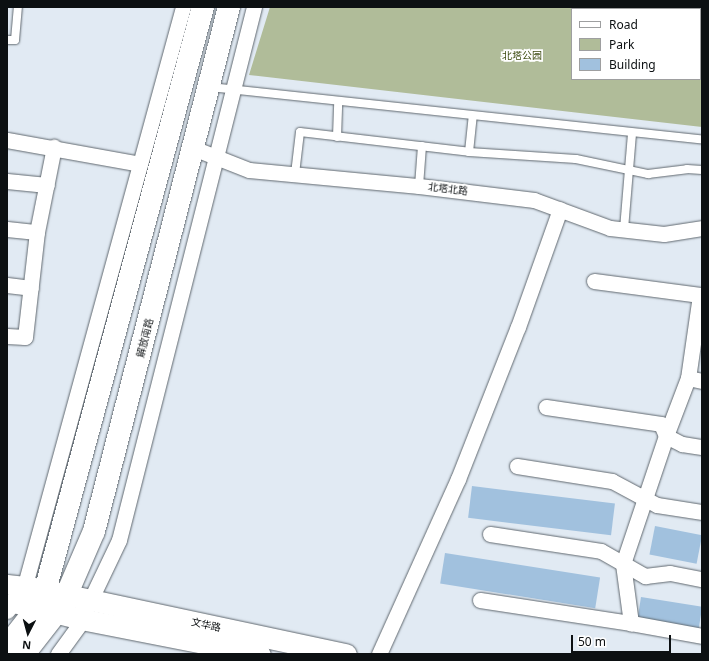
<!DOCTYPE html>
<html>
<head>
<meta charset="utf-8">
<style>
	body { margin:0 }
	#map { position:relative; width:709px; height:661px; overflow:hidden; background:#e1eaf3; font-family:"Noto Sans","Noto Sans SC",sans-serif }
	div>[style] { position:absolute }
	.green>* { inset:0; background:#b0bc99 }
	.building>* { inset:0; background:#a1c1de; transform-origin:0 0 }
	.roads { filter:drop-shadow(0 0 1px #60686f) drop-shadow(0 0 1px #60686f) }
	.service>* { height:8px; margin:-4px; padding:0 4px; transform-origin:4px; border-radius:4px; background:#fff }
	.minor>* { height:15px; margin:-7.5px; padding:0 7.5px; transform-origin:7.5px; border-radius:7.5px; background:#fff }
	.tertiary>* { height:19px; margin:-9.5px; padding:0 9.5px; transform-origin:9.5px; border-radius:9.5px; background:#fff }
	.secondary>* { height:21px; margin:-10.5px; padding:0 10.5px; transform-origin:10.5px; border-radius:10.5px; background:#fff }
	.primary>* { height:22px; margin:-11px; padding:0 11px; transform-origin:11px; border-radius:11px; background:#fff }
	span { translate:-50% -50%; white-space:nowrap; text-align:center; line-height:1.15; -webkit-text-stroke:3.5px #fff; paint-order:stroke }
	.park-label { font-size:10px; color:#3c4b0f }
	.street-label { font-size:10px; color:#0c1012 }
	.frame { position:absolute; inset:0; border:8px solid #0c1012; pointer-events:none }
	.legend { position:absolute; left:571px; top:8px; width:130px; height:72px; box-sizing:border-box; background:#fff; border:1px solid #9e9fa0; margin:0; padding:5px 7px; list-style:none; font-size:12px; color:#0c1012 }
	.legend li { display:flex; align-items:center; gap:8px; height:20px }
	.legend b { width:20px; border:1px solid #9e9fa0 }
	.north { position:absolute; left:8px; top:613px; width:40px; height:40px; -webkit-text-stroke:3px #fff; paint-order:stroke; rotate:186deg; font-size:11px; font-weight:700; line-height:16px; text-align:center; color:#0c1012 }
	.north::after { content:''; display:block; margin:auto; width:14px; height:18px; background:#0c1012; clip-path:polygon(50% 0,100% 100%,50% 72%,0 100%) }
	.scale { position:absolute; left:571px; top:635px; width:100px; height:18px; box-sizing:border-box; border:2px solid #0c1012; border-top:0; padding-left:5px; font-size:12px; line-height:14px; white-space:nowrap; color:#0c1012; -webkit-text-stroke:3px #fff; paint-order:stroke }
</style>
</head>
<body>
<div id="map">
	<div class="green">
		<i style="clip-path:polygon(evenodd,270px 7px,702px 7px,702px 127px,249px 75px,270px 7px,572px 9px,700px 9px,700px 79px,572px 79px,572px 9px)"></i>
	</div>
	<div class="building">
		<i style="left:472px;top:486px;width:144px;height:32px;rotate:7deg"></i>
		<i style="left:655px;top:526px;width:48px;height:29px;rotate:11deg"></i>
		<i style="left:445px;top:553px;width:157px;height:31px;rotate:9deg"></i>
		<i style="left:641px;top:597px;width:62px;height:27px;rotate:9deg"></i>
	</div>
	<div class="roads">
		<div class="service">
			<i style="left:7px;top:40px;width:8px"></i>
			<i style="left:15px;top:40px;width:33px;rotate:-85deg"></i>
			<i style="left:210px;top:87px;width:495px;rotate:6.1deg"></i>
			<i style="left:337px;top:137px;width:36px;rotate:-88deg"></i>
			<i style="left:469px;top:152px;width:36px;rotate:-84deg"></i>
			<i style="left:295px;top:174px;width:42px;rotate:-83.2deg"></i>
			<i style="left:300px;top:132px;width:170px;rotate:6.7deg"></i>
			<i style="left:469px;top:152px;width:107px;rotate:3.7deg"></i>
			<i style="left:576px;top:159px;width:74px;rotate:11.8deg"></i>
			<i style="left:648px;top:174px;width:39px;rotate:-7deg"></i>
			<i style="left:687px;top:169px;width:15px;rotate:4deg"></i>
			<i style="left:419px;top:186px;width:40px;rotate:-85.7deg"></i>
			<i style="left:624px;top:229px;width:96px;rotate:-85.2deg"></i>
		</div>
		<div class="minor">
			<i style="left:7px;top:140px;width:135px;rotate:10.2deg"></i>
			<i style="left:193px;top:148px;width:60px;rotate:21.4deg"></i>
			<i style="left:249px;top:170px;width:171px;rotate:5.4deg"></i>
			<i style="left:419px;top:186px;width:116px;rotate:6.9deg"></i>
			<i style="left:534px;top:200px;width:81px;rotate:20.2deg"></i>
			<i style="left:610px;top:228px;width:54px;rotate:6.3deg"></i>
			<i style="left:664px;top:234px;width:38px;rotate:-9deg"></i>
			<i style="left:7px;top:181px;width:40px;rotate:5.7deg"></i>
			<i style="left:7px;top:229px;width:30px;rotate:6deg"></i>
			<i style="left:594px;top:281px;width:107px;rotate:7.5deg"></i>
			<i style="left:700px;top:295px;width:84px;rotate:98.2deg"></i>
			<i style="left:688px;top:378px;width:62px;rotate:110.8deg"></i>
			<i style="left:666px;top:436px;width:135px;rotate:108.6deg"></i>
			<i style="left:623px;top:564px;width:60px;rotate:82.3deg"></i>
			<i style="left:7px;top:285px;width:24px;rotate:7deg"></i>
			<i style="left:7px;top:336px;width:18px;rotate:3deg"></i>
			<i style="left:25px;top:337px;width:106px;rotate:-83.5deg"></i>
			<i style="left:37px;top:232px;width:87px;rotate:-78.7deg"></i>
			<i style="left:688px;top:378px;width:14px;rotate:12deg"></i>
			<i style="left:546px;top:407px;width:116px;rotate:8.4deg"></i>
			<i style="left:661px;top:424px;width:13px;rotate:67deg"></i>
			<i style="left:666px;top:436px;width:18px;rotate:27deg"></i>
			<i style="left:682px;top:444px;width:20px;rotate:9deg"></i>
			<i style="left:517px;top:466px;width:96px;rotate:9deg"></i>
			<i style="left:612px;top:481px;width:51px;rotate:28.1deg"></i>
			<i style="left:657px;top:505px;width:46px;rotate:8.8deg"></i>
			<i style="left:490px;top:534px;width:112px;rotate:8.7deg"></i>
			<i style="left:601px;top:551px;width:51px;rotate:29.6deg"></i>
			<i style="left:645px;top:576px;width:25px;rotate:-7deg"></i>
			<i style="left:670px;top:573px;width:33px;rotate:11deg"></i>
			<i style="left:480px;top:600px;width:153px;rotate:8.7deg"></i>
			<i style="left:631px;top:623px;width:72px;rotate:10.4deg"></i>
			<i style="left:7px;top:611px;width:25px;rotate:-50deg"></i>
			<i style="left:23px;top:592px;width:606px;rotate:-74.7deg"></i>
			<i style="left:58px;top:654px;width:34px;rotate:-54deg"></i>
			<i style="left:78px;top:626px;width:95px;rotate:-64.5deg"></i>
			<i style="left:119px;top:540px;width:550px;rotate:-75.79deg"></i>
			<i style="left:379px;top:654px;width:192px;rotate:-65.7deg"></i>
			<i style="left:458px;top:479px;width:163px;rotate:-68.5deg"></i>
			<i style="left:518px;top:327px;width:125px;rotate:-70.4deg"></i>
		</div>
		<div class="tertiary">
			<i style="left:7px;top:584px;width:18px;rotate:6deg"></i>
		</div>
		<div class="secondary">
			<i style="left:25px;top:586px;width:328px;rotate:12deg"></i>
			<i style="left:14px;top:602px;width:69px;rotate:14.2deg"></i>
			<i style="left:81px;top:619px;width:182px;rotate:11.1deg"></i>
		</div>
		<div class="primary">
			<i style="left:7px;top:646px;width:48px;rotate:-51.7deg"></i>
			<i style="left:37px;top:608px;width:19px;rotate:-65deg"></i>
			<i style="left:45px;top:591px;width:605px;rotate:-74.86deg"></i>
			<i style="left:24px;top:654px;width:52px;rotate:-52deg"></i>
			<i style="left:56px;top:613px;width:20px;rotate:-60deg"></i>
			<i style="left:66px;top:596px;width:71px;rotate:-66.7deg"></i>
			<i style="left:94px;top:531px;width:541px;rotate:-75.55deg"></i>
		</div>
	</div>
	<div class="park-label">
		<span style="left:522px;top:56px">北塔公园</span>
	</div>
	<div class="street-label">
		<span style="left:448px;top:189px;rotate:7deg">北塔北路</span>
		<span style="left:145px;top:338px;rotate:-76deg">解放南路</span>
		<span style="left:206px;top:625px;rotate:12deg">文华路</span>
	</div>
	<div class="frame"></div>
	<ul class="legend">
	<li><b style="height:5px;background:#fff"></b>Road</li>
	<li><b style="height:11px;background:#b0bc99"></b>Park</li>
	<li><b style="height:11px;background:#a1c1de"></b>Building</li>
	</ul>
	<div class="north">N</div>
	<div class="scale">50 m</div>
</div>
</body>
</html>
